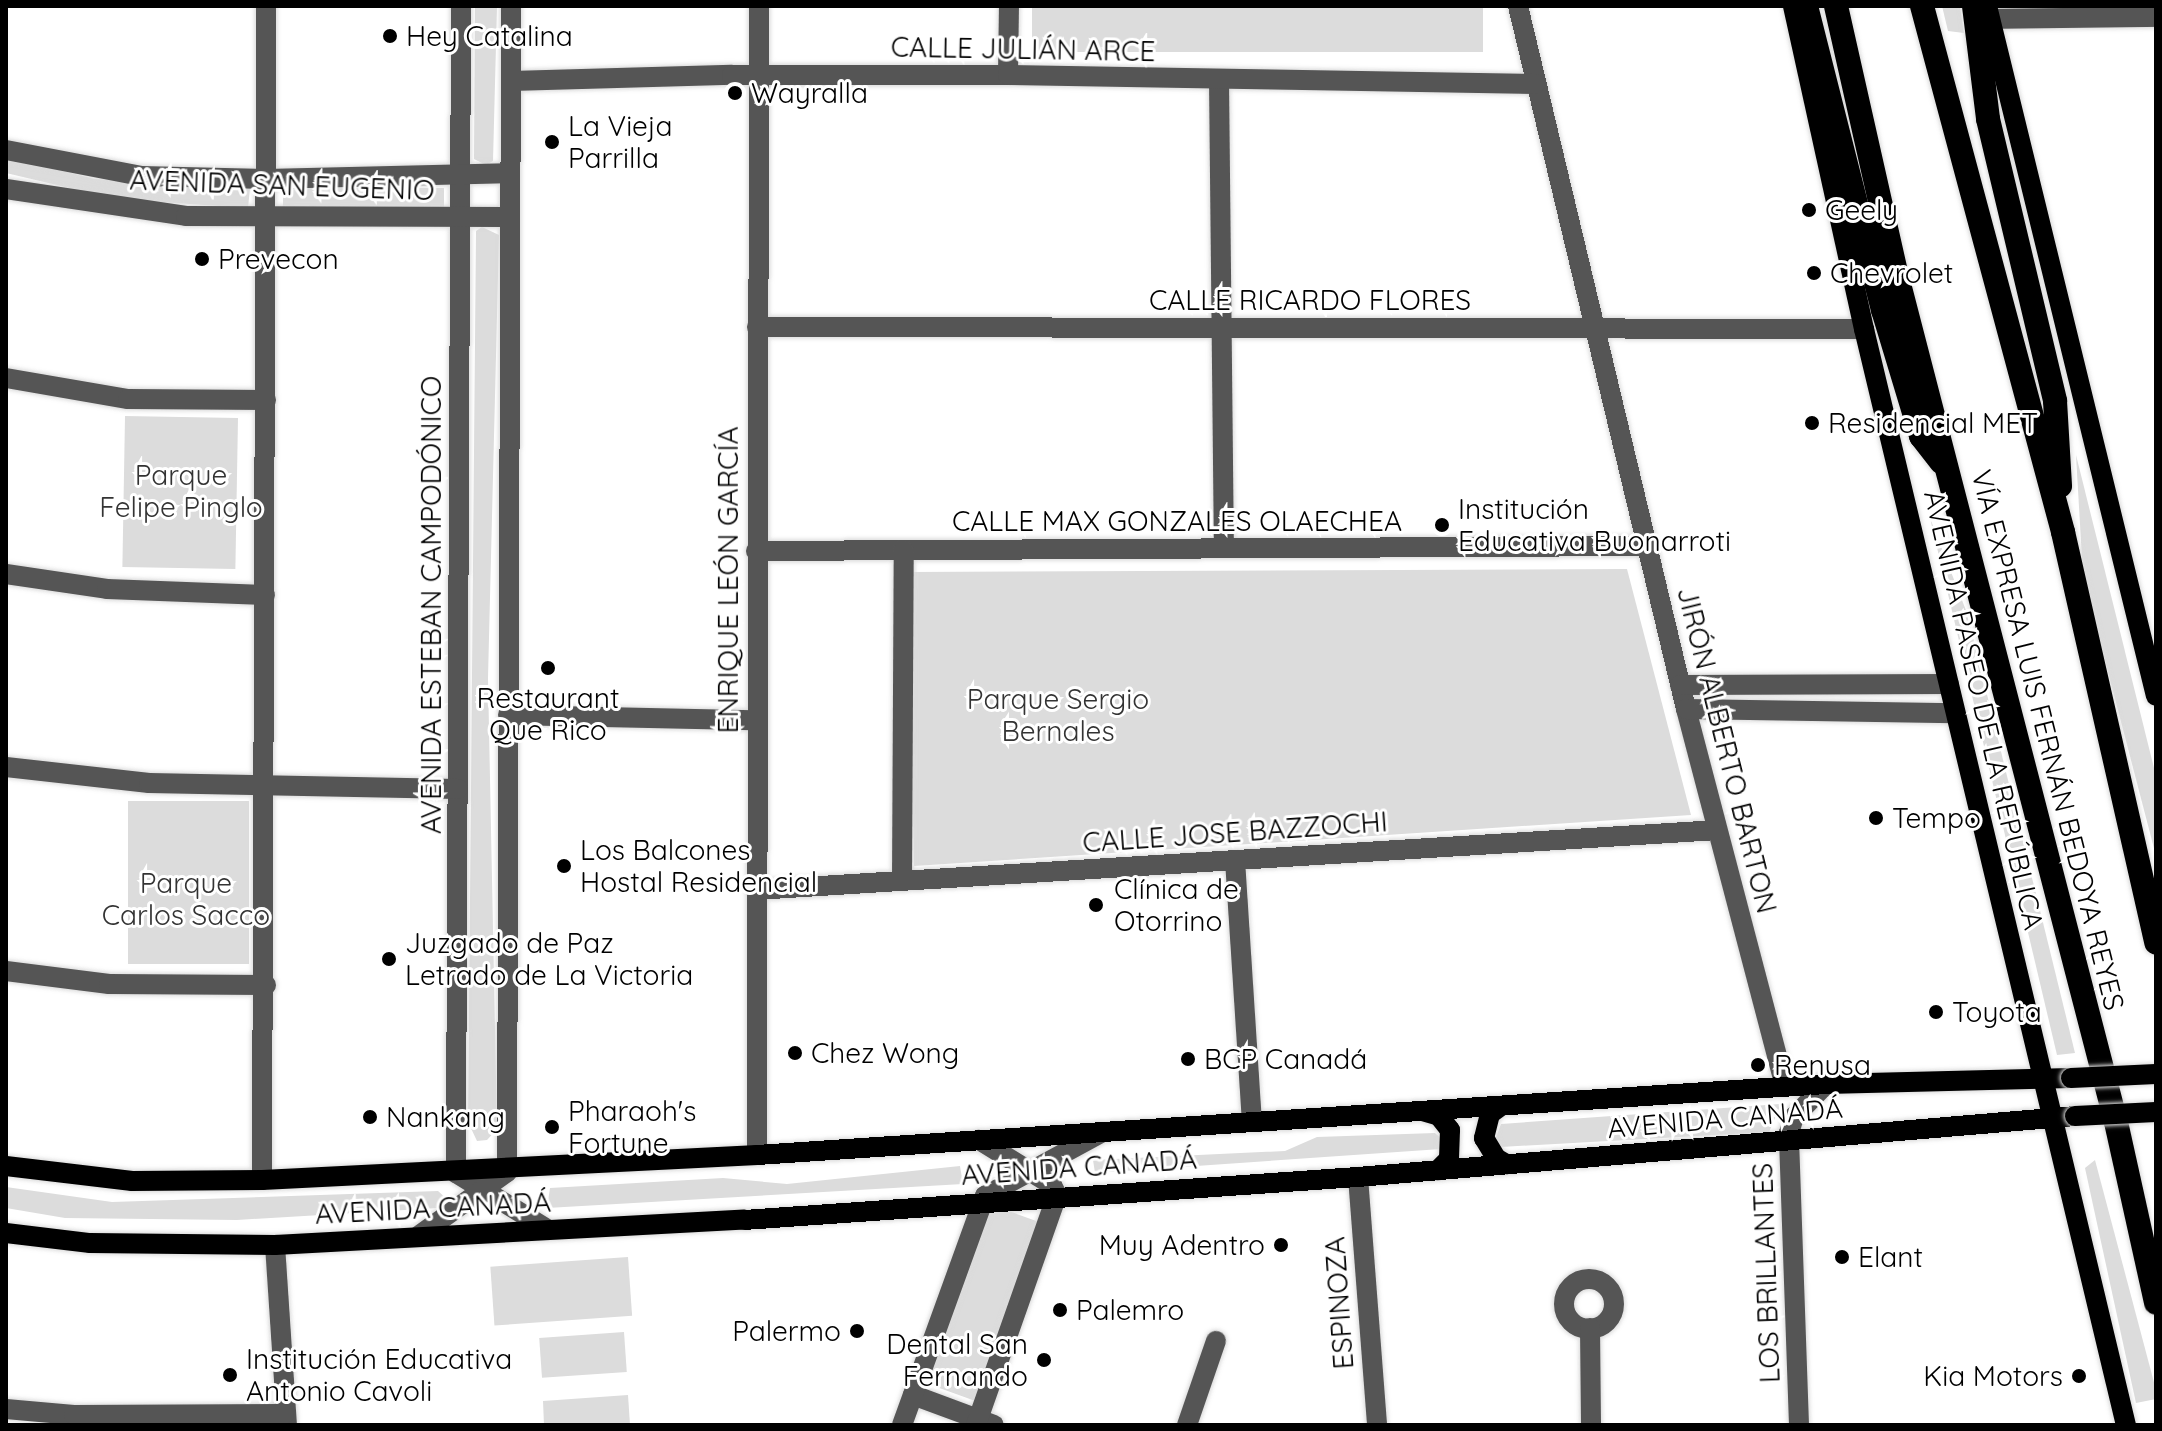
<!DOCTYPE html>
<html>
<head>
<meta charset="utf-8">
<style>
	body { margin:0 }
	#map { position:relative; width:2162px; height:1431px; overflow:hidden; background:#fff; font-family:Quicksand,sans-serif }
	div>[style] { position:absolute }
	.green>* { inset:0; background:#dcdcdc; transform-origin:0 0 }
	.roads { filter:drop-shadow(0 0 2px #dbdbdb) drop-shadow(0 0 2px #dbdbdb) }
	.minor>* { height:20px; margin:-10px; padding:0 10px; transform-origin:10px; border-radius:10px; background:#555 }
	.minor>.ring { margin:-10px; padding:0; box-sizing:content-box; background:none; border:20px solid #555; border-radius:50% }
	.major>* { height:20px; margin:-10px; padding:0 10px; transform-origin:10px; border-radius:10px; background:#000 }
	.highway>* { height:24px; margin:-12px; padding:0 12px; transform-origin:12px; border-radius:12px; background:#000 }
	.bridges { filter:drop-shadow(0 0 2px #dbdbdb) drop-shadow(0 0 2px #dbdbdb) }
	.major-bridge>* { height:20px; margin:-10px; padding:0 10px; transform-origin:10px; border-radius:10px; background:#000 }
	.dots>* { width:22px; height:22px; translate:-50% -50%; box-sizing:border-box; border:4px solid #fff; border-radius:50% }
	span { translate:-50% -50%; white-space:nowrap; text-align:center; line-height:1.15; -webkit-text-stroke:6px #fff; paint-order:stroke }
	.poi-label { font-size:28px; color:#000 }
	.left { translate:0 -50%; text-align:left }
	.right { translate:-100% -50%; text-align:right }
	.street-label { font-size:28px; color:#000 }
	.park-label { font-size:28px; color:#333 }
	.frame { position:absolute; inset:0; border:8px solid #000; pointer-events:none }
</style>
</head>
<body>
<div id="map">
	<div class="green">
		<i style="clip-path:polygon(475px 6px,497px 6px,493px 161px,486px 165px,474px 159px)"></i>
		<i style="left:1032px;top:6px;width:451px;height:46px"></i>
		<i style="clip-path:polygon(1942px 6px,1960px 6px,1964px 33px,1948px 31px)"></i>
		<i style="clip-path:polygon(6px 157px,95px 179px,250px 188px,248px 208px,116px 199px,6px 173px)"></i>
		<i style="left:283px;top:188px;width:161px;height:20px"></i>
		<i style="clip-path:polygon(482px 227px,499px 235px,488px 678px,497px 1129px,487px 1140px,477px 1141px,468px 1122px,476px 231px)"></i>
		<i style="left:238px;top:418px;width:151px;height:113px;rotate:91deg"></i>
		<i style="clip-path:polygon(2076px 455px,2156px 776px,2156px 856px,2083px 576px)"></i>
		<i style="clip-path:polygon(1930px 518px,1967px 613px,2075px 1053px,2057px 1055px)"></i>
		<i style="clip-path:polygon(1627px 569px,1691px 815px,914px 866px,909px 572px)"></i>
		<i style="left:249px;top:801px;width:163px;height:121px;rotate:90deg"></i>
		<i style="clip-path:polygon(1781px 1104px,1769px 1132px,1501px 1147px,1495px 1140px,1501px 1124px)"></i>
		<i style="clip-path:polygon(1435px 1133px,1442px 1139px,1441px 1149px,1095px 1173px,1093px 1160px,1285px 1151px,1317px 1137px)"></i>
		<i style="clip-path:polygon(2095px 1160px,2156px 1390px,2156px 1399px,2136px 1403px,2085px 1168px)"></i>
		<i style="clip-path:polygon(960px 1166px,963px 1184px,547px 1208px,550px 1188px,723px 1178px,787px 1184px)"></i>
		<i style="clip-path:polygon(6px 1187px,112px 1202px,438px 1191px,448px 1200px,438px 1208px,237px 1220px,65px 1218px,6px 1208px)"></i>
		<i style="left:1039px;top:1222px;width:190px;height:56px;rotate:110deg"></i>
		<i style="left:628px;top:1257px;width:59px;height:138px;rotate:86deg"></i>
		<i style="left:624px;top:1332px;width:40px;height:85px;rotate:86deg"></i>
		<i style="clip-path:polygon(628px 1395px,630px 1425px,544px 1425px,543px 1401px)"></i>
	</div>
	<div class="roads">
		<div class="minor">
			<i style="left:461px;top:6px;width:1167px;rotate:90.25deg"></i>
			<i style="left:456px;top:1173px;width:107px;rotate:31.6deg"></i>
			<i style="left:1518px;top:6px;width:723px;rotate:76.56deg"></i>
			<i style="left:1686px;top:709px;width:390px;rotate:75.3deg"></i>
			<i style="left:1990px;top:19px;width:166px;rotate:-0.7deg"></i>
			<i style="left:1008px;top:75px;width:69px;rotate:-89.2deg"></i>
			<i style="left:1219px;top:80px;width:468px;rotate:89.4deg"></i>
			<i style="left:511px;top:81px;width:221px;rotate:-1.6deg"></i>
			<i style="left:732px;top:75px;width:276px"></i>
			<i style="left:1008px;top:75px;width:527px;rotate:0.98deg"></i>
			<i style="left:6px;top:150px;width:137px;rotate:10.9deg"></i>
			<i style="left:141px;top:176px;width:125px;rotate:1.4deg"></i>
			<i style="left:266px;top:179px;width:243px;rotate:-1.4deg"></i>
			<i style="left:6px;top:189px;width:182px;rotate:8.5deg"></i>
			<i style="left:186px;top:216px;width:324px;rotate:0.2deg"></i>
			<i style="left:757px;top:327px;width:1107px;rotate:0.1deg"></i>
			<i style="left:6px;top:378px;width:124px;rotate:9.8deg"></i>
			<i style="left:128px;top:399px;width:138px;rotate:0.4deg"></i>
			<i style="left:756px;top:551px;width:891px;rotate:-0.32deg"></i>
			<i style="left:6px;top:574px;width:102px;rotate:8.4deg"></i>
			<i style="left:107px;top:589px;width:158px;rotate:2.2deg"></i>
			<i style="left:1680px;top:685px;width:269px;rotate:-0.2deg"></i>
			<i style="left:1686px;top:709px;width:269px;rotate:0.9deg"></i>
			<i style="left:508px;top:715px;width:247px;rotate:1.2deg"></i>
			<i style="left:6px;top:767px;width:144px;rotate:6.4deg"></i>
			<i style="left:149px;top:783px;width:309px;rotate:1.1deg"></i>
			<i style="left:1235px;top:860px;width:261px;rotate:86.3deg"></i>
			<i style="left:902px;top:881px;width:331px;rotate:-89.7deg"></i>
			<i style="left:756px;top:890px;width:963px;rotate:-3.57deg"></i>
			<i style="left:6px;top:971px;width:104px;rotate:7.2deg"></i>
			<i style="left:109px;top:984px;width:157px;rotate:0.4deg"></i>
			<i style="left:757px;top:1155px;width:1149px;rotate:-89.9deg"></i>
			<i style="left:1358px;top:1177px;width:249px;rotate:85.6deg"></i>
			<i style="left:262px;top:1180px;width:1174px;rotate:-89.8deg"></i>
			<i style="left:418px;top:1236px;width:110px;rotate:-35.7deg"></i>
			<i style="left:507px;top:1172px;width:1166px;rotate:-89.8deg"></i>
			<i style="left:275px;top:1245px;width:180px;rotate:86.2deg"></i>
			<i class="ring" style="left:1564px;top:1279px;width:30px;height:30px"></i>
			<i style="left:1590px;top:1328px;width:97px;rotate:89.4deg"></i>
			<i style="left:913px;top:1395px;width:86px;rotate:20.3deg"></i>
			<i style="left:6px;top:1409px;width:68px;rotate:5deg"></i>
			<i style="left:74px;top:1415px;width:210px;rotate:-0.3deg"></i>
			<i style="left:902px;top:1425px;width:244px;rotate:-70.1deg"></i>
			<i style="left:985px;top:1196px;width:134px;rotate:-28.5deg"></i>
			<i style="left:976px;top:1425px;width:244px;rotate:-70.6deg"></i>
			<i style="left:1057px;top:1195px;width:11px;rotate:-117deg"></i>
			<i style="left:1052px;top:1185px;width:86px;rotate:-148.3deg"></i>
			<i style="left:1187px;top:1425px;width:89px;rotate:-71deg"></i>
			<i style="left:1799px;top:1425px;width:292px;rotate:-92deg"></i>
			<i style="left:1789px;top:1133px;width:17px;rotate:-73deg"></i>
			<i style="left:1794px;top:1117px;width:46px;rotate:-45.9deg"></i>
		</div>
		<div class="major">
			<i style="left:1793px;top:6px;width:331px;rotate:77.6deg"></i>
			<i style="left:1864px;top:329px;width:1127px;rotate:76.56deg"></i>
			<i style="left:1987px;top:6px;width:710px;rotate:76.24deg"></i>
			<i style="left:1501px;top:1106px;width:14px;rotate:144deg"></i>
			<i style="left:1490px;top:1114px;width:25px;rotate:104deg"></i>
			<i style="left:1484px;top:1138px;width:23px;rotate:59deg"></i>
			<i style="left:1496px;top:1158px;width:12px;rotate:31deg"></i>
			<i style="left:1422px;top:1111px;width:18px;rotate:16deg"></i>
			<i style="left:1439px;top:1116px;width:18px;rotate:52deg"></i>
			<i style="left:1450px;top:1130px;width:29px;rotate:92deg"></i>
			<i style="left:1449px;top:1159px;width:16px;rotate:135deg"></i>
			<i style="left:6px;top:1166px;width:127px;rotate:6.8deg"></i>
			<i style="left:132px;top:1181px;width:130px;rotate:-0.4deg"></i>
			<i style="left:262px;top:1180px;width:496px;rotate:-2.9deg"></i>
			<i style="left:757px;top:1155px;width:1071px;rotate:-3.8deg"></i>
			<i style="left:1826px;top:1084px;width:245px;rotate:-1.4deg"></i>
			<i style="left:6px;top:1233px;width:85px;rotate:6.8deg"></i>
			<i style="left:90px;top:1243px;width:185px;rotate:0.6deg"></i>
			<i style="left:275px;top:1245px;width:470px;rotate:-3.1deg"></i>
			<i style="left:744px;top:1220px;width:616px;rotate:-4.01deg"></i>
			<i style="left:1358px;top:1177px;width:720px;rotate:-4.86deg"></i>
		</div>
		<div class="highway">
			<i style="left:1806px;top:6px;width:314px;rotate:75.8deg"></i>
			<i style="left:1883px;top:310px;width:132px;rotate:73.2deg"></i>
			<i style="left:1921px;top:436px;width:33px;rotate:52deg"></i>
			<i style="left:1836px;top:6px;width:277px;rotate:77.3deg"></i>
			<i style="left:1897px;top:276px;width:874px;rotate:75.49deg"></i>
			<i style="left:2116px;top:1122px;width:185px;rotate:77.5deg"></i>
			<i style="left:1922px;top:6px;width:545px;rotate:74.99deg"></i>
			<i style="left:2063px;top:532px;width:421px;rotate:77.2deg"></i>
			<i style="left:1974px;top:6px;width:114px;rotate:82.9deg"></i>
			<i style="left:1988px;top:119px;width:290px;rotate:76.6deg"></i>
			<i style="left:2055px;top:401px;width:85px;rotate:86.6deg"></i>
		</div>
	</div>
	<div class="bridges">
		<div class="major-bridge">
			<i style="left:2071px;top:1078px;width:85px;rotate:-2.7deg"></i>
			<i style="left:2075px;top:1116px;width:81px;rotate:-2.8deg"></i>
		</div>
	</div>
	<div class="dots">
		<i style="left:390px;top:36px;background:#000"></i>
		<i style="left:735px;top:93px;background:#000"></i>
		<i style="left:552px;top:142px;background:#000"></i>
		<i style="left:1809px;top:210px;background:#000"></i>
		<i style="left:202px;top:259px;background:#000"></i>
		<i style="left:1814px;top:273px;background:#000"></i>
		<i style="left:1812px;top:423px;background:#000"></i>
		<i style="left:1442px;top:525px;background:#000"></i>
		<i style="left:548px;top:668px;background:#000"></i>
		<i style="left:1876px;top:818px;background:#000"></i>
		<i style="left:564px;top:866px;background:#000"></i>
		<i style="left:1096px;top:905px;background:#000"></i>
		<i style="left:389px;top:959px;background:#000"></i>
		<i style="left:1936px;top:1012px;background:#000"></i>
		<i style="left:795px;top:1053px;background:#000"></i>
		<i style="left:1188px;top:1059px;background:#000"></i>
		<i style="left:1758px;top:1065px;background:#000"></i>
		<i style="left:370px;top:1117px;background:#000"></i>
		<i style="left:552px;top:1127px;background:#000"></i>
		<i style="left:1281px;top:1245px;background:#000"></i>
		<i style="left:1842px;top:1257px;background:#000"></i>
		<i style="left:1060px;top:1310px;background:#000"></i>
		<i style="left:857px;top:1331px;background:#000"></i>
		<i style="left:1044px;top:1360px;background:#000"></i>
		<i style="left:230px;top:1375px;background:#000"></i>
		<i style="left:2079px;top:1376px;background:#000"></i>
	</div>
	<div class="poi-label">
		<span class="left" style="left:406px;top:36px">Hey Catalina</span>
		<span class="left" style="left:751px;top:93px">Wayralla</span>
		<span class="left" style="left:568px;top:142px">La Vieja<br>Parrilla</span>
		<span class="left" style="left:1825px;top:210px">Geely</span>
		<span class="left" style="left:218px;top:259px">Prevecon</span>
		<span class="left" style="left:1830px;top:273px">Chevrolet</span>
		<span class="left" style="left:1828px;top:423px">Residencial MET</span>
		<span class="left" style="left:1458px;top:525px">Institución<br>Educativa Buonarroti</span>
		<span style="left:548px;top:714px">Restaurant<br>Que Rico</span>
		<span class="left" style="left:1892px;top:818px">Tempo</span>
		<span class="left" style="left:580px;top:866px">Los Balcones<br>Hostal Residencial</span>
		<span class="left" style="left:1114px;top:905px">Clínica de<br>Otorrino</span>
		<span class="left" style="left:405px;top:959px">Juzgado de Paz<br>Letrado de La Victoria</span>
		<span class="left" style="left:1952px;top:1012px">Toyota</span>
		<span class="left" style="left:811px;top:1053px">Chez Wong</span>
		<span class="left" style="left:1204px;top:1059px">BCP Canadá</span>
		<span class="left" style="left:1774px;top:1065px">Renusa</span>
		<span class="left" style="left:568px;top:1127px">Pharaoh's<br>Fortune</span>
		<span class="left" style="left:386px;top:1117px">Nankang</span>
		<span class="right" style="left:1265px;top:1245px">Muy Adentro</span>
		<span class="left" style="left:1858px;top:1257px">Elant</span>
		<span class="left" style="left:1076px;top:1310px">Palemro</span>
		<span class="right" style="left:841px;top:1331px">Palermo</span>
		<span class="right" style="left:1028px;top:1360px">Dental San<br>Fernando</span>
		<span class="left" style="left:246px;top:1375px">Institución Educativa<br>Antonio Cavoli</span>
		<span class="right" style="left:2063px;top:1376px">Kia Motors</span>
	</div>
	<div class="street-label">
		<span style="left:1023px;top:49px;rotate:1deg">CALLE JULIÁN ARCE</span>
		<span style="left:282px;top:185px;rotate:2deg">AVENIDA SAN EUGENIO</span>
		<span style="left:1310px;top:300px">CALLE RICARDO FLORES</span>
		<span style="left:1177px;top:521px">CALLE MAX GONZALES OLAECHEA</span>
		<span style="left:728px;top:580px;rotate:-90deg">ENRIQUE LEÓN GARCÍA</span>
		<span style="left:431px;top:605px;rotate:-90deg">AVENIDA ESTEBAN CAMPODÓNICO</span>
		<span style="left:1984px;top:710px;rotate:77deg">AVENIDA PASEO DE LA REPÚBLICA</span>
		<span style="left:2048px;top:740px;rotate:76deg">VÍA EXPRESA LUIS FERNÁN BEDOYA REYES</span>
		<span style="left:1727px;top:750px;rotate:76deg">JIRÓN ALBERTO BARTON</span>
		<span style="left:1235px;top:832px;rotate:-4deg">CALLE JOSE BAZZOCHI</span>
		<span style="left:1725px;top:1118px;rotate:-5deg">AVENIDA CANADÁ</span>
		<span style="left:1079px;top:1167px;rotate:-4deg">AVENIDA CANADÁ</span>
		<span style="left:433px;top:1208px;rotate:-3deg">AVENIDA CANADÁ</span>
		<span style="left:1766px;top:1273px;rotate:-92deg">LOS BRILLANTES</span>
		<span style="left:1339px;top:1303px;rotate:-94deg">ESPINOZA</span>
	</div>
	<div class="park-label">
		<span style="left:181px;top:491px">Parque<br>Felipe Pinglo</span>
		<span style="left:1058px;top:715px">Parque Sergio<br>Bernales</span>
		<span style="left:186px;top:899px">Parque<br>Carlos Sacco</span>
	</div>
	<div class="frame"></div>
</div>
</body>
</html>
